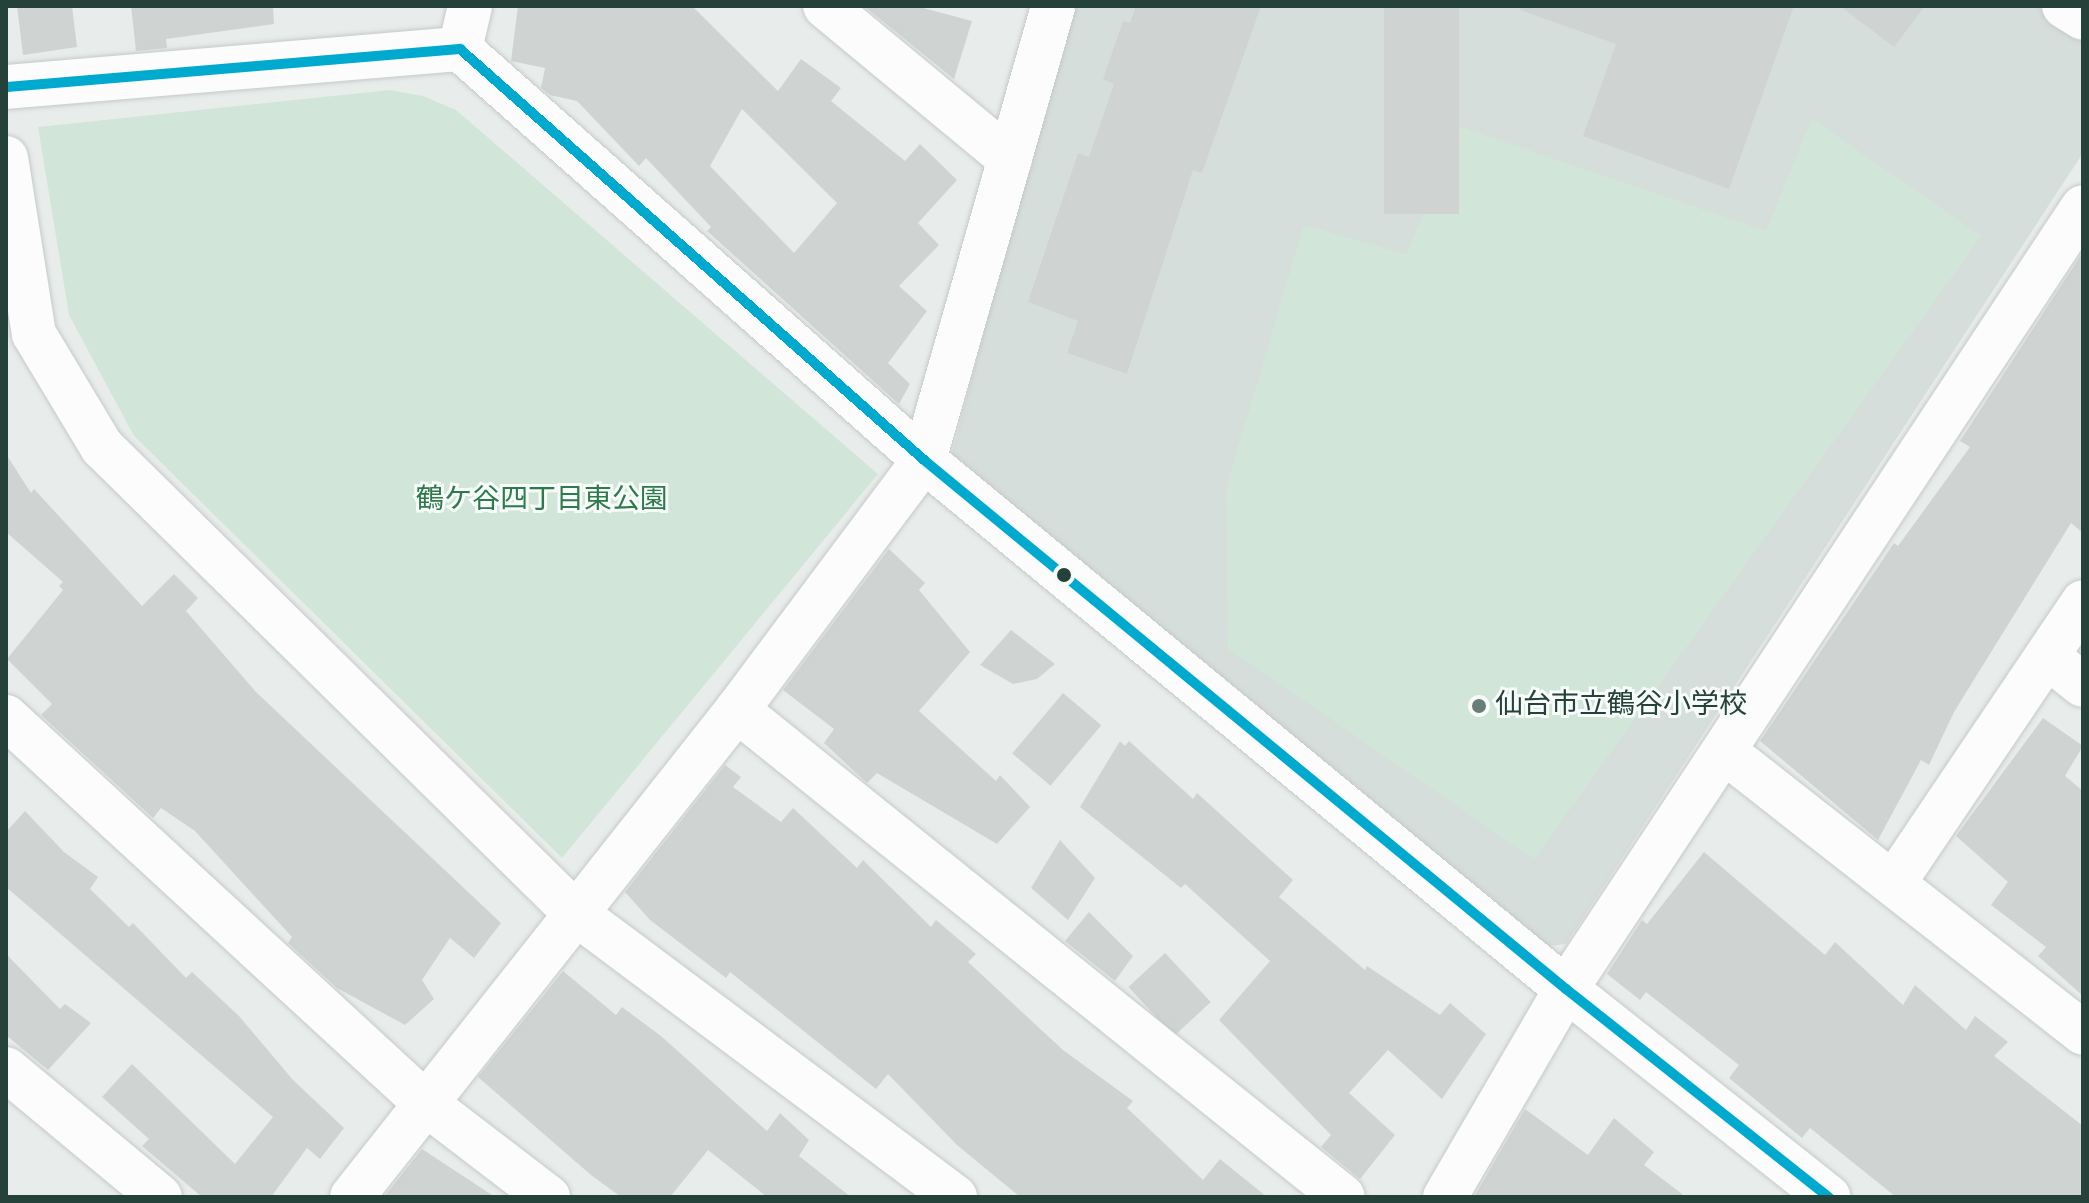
<!DOCTYPE html>
<html>
<head>
<meta charset="utf-8">
<style>
	body { margin:0 }
	#map { position:relative; width:2089px; height:1203px; overflow:hidden; background:#e8edeb; font-family:Overpass,"Noto Sans JP",sans-serif }
	div>[style] { position:absolute }
	.built>* { inset:0; background:#d6dedb }
	.green>* { inset:0; background:#d1e6d8 }
	.building>* { inset:0; background:#cfd4d2; transform-origin:0 0 }
	.roads { filter:drop-shadow(0 0 2px #c5cac8) drop-shadow(0 0 2px #c5cac8) }
	.minor>* { height:44px; margin:-22px; padding:0 22px; transform-origin:22px; border-radius:22px; background:#fcfcfc }
	.bus-1>* { height:10px; margin:-5px; padding:0 5px; transform-origin:5px; border-radius:5px; background:#00a9ce }
	.dots>* { width:22px; height:22px; translate:-50% -50%; box-sizing:border-box; border:4px solid #f7fbf9; border-radius:50% }
	span { translate:-50% -50%; white-space:nowrap; text-align:center; line-height:1.15; -webkit-text-stroke:6px #f7fbf9; paint-order:stroke }
	.park-label { font-size:28px; color:#2d7a4b }
	.poi-label { font-size:28px; color:#24423a }
	.left { translate:0 -50%; text-align:left }
	.frame { position:absolute; inset:0; border:8px solid #24423a; pointer-events:none }
</style>
</head>
<body>
<div id="map">
	<div class="built">
		<i style="clip-path:polygon(1069px 6px,2037px 6px,2083px 35px,2083px 153px,1566px 944px,1532px 948px,948px 469px)"></i>
	</div>
	<div class="green">
		<i style="clip-path:polygon(390px 90px,423px 96px,456px 110px,878px 474px,562px 858px,134px 436px,69px 315px,38px 127px)"></i>
		<i style="clip-path:polygon(1812px 119px,1981px 236px,1534px 859px,1228px 648px,1226px 489px,1304px 225px,1407px 255px,1457px 126px,1766px 231px)"></i>
	</div>
	<div class="building">
		<i style="clip-path:polygon(17px 6px,72px 6px,77px 47px,23px 55px)"></i>
		<i style="clip-path:polygon(131px 6px,273px 6px,274px 24px,166px 39px,167px 48px,136px 51px)"></i>
		<i style="clip-path:polygon(evenodd,518px 6px,692px 6px,778px 91px,801px 59px,841px 88px,831px 101px,905px 161px,920px 144px,957px 180px,918px 223px,939px 245px,899px 286px,927px 311px,888px 363px,910px 384px,899px 404px,707px 231px,711px 227px,646px 158px,639px 166px,577px 101px,550px 95px,541px 88px,545px 68px,511px 61px,518px 6px,742px 109px,837px 203px,794px 253px,710px 166px,742px 109px)"></i>
		<i style="clip-path:polygon(864px 6px,916px 6px,972px 21px,954px 79px)"></i>
		<i style="clip-path:polygon(1136px 6px,1261px 6px,1202px 173px,1193px 170px,1127px 374px,1067px 353px,1078px 321px,1028px 302px,1078px 153px,1089px 157px,1114px 84px,1103px 79px,1123px 21px,1130px 23px)"></i>
		<i style="left:1384px;top:6px;width:75px;height:208px"></i>
		<i style="clip-path:polygon(1521px 6px,1794px 6px,1729px 189px,1583px 136px,1616px 44px,1520px 10px)"></i>
		<i style="clip-path:polygon(1840px 6px,1925px 6px,1894px 47px)"></i>
		<i style="clip-path:polygon(2083px 252px,2083px 533px,2071px 523px,1954px 712px,1929px 765px,1921px 760px,1878px 840px,1760px 741px,1894px 543px,1898px 546px,1970px 447px,1960px 441px)"></i>
		<i style="clip-path:polygon(6px 454px,31px 493px,34px 489px,142px 606px,174px 574px,198px 598px,186px 611px,256px 692px,501px 923px,474px 958px,450px 938px,422px 980px,434px 999px,405px 1025px,337px 988px,288px 943px,292px 937px,195px 831px,161px 808px,153px 818px,41px 715px,52px 704px,7px 659px,63px 590px,59px 586px,63px 582px,6px 532px)"></i>
		<i style="clip-path:polygon(889px 549px,925px 583px,919px 590px,970px 652px,919px 711px,996px 781px,1000px 775px,1030px 807px,997px 844px,877px 773px,867px 783px,824px 743px,834px 729px,783px 690px)"></i>
		<i style="clip-path:polygon(1011px 630px,1055px 664px,1037px 679px,1013px 684px,980px 665px)"></i>
		<i style="left:1063px;top:693px;width:50px;height:79px;rotate:40deg"></i>
		<i style="clip-path:polygon(2043px 718px,2083px 746px,2065px 776px,2083px 791px,2083px 996px,2038px 956px,2046px 947px,1991px 905px,2008px 882px,1956px 836px)"></i>
		<i style="clip-path:polygon(1120px 741px,1125px 746px,1129px 741px,1193px 799px,1197px 793px,1293px 880px,1279px 897px,1365px 970px,1367px 966px,1440px 1015px,1450px 1003px,1486px 1034px,1442px 1099px,1388px 1050px,1349px 1093px,1395px 1135px,1360px 1179px,1321px 1147px,1331px 1135px,1219px 1020px,1270px 961px,1185px 884px,1181px 888px,1080px 807px)"></i>
		<i style="clip-path:polygon(725px 765px,741px 777px,733px 787px,781px 822px,793px 808px,857px 868px,863px 860px,931px 927px,936px 920px,976px 954px,968px 962px,1063px 1050px,1133px 1101px,1127px 1108px,1203px 1180px,1220px 1159px,1267px 1197px,1020px 1197px,957px 1145px,888px 1074px,876px 1089px,730px 972px,726px 978px,650px 920px,625px 892px)"></i>
		<i style="clip-path:polygon(25px 811px,64px 852px,98px 877px,90px 889px,129px 927px,133px 923px,186px 978px,192px 972px,239px 1016px,293px 1080px,344px 1128px,320px 1159px,307px 1148px,271px 1197px,202px 1197px,142px 1146px,149px 1139px,102px 1097px,132px 1064px,235px 1164px,273px 1117px,6px 887px,6px 832px)"></i>
		<i style="clip-path:polygon(1060px 840px,1095px 878px,1068px 920px,1031px 888px)"></i>
		<i style="clip-path:polygon(1704px 852px,1825px 955px,1835px 942px,1903px 1005px,1915px 985px,1966px 1030px,1975px 1016px,2008px 1042px,1994px 1056px,2083px 1126px,2083px 1197px,1896px 1197px,1810px 1128px,1802px 1138px,1729px 1078px,1739px 1065px,1646px 992px,1640px 1000px,1607px 974px,1642px 920px,1647px 924px)"></i>
		<i style="clip-path:polygon(1089px 912px,1133px 956px,1115px 981px,1065px 941px)"></i>
		<i style="left:1165px;top:953px;width:67px;height:50px;rotate:47deg"></i>
		<i style="clip-path:polygon(6px 954px,60px 1009px,65px 1004px,91px 1023px,48px 1070px,6px 1035px)"></i>
		<i style="clip-path:polygon(563px 971px,616px 1015px,622px 1007px,661px 1036px,767px 1131px,780px 1113px,809px 1140px,799px 1156px,851px 1197px,767px 1197px,708px 1150px,670px 1197px,621px 1197px,591px 1175px,478px 1077px)"></i>
		<i style="clip-path:polygon(1525px 1109px,1588px 1155px,1614px 1118px,1654px 1152px,1644px 1165px,1686px 1197px,1474px 1197px)"></i>
		<i style="clip-path:polygon(422px 1149px,495px 1197px,384px 1197px)"></i>
	</div>
	<div class="roads">
		<div class="minor">
			<i style="left:825px;top:6px;width:240px;rotate:39.6deg"></i>
			<i style="left:2064px;top:6px;width:22px;rotate:32deg"></i>
			<i style="left:460px;top:49px;width:44px;rotate:-76.9deg"></i>
			<i style="left:6px;top:87px;width:456px;rotate:-4.8deg"></i>
			<i style="left:460px;top:49px;width:620px;rotate:41.53deg"></i>
			<i style="left:924px;top:460px;width:832px;rotate:39.49deg"></i>
			<i style="left:1566px;top:989px;width:335px;rotate:38.4deg"></i>
			<i style="left:6px;top:158px;width:178px;rotate:81deg"></i>
			<i style="left:34px;top:334px;width:132px;rotate:59deg"></i>
			<i style="left:102px;top:447px;width:663px;rotate:44.57deg"></i>
			<i style="left:574px;top:912px;width:476px;rotate:36.8deg"></i>
			<i style="left:2049px;top:658px;width:43px;rotate:38.5deg"></i>
			<i style="left:737px;top:710px;width:777px;rotate:38.79deg"></i>
			<i style="left:6px;top:717px;width:570px;rotate:42.65deg"></i>
			<i style="left:425px;top:1103px;width:155px;rotate:37.4deg"></i>
			<i style="left:1725px;top:752px;width:455px;rotate:38.1deg"></i>
			<i style="left:1895px;top:881px;width:336px;rotate:-56deg"></i>
			<i style="left:6px;top:1069px;width:200px;rotate:39.7deg"></i>
			<i style="left:352px;top:1197px;width:621px;rotate:-51.67deg"></i>
			<i style="left:737px;top:710px;width:312px;rotate:-53.2deg"></i>
			<i style="left:924px;top:460px;width:472px;rotate:-74.1deg"></i>
			<i style="left:1445px;top:1197px;width:241px;rotate:-59.8deg"></i>
			<i style="left:1566px;top:989px;width:937px;rotate:-56.53deg"></i>
		</div>
	</div>
	<div class="bus-1">
		<i style="left:6px;top:87px;width:456px;rotate:-4.8deg"></i>
		<i style="left:460px;top:49px;width:620px;rotate:41.53deg"></i>
		<i style="left:924px;top:460px;width:832px;rotate:39.49deg"></i>
		<i style="left:1566px;top:989px;width:335px;rotate:38.4deg"></i>
	</div>
	<div class="dots">
		<i style="left:1064px;top:575px;background:#24423a"></i>
		<i style="left:1479px;top:706px;background:#697e78"></i>
	</div>
	<div class="park-label">
		<span style="left:542px;top:501px">鶴ケ谷四丁目東公園</span>
	</div>
	<div class="poi-label">
		<span class="left" style="left:1495px;top:706px">仙台市立鶴谷小学校</span>
	</div>
	<div class="frame"></div>
</div>
</body>
</html>
